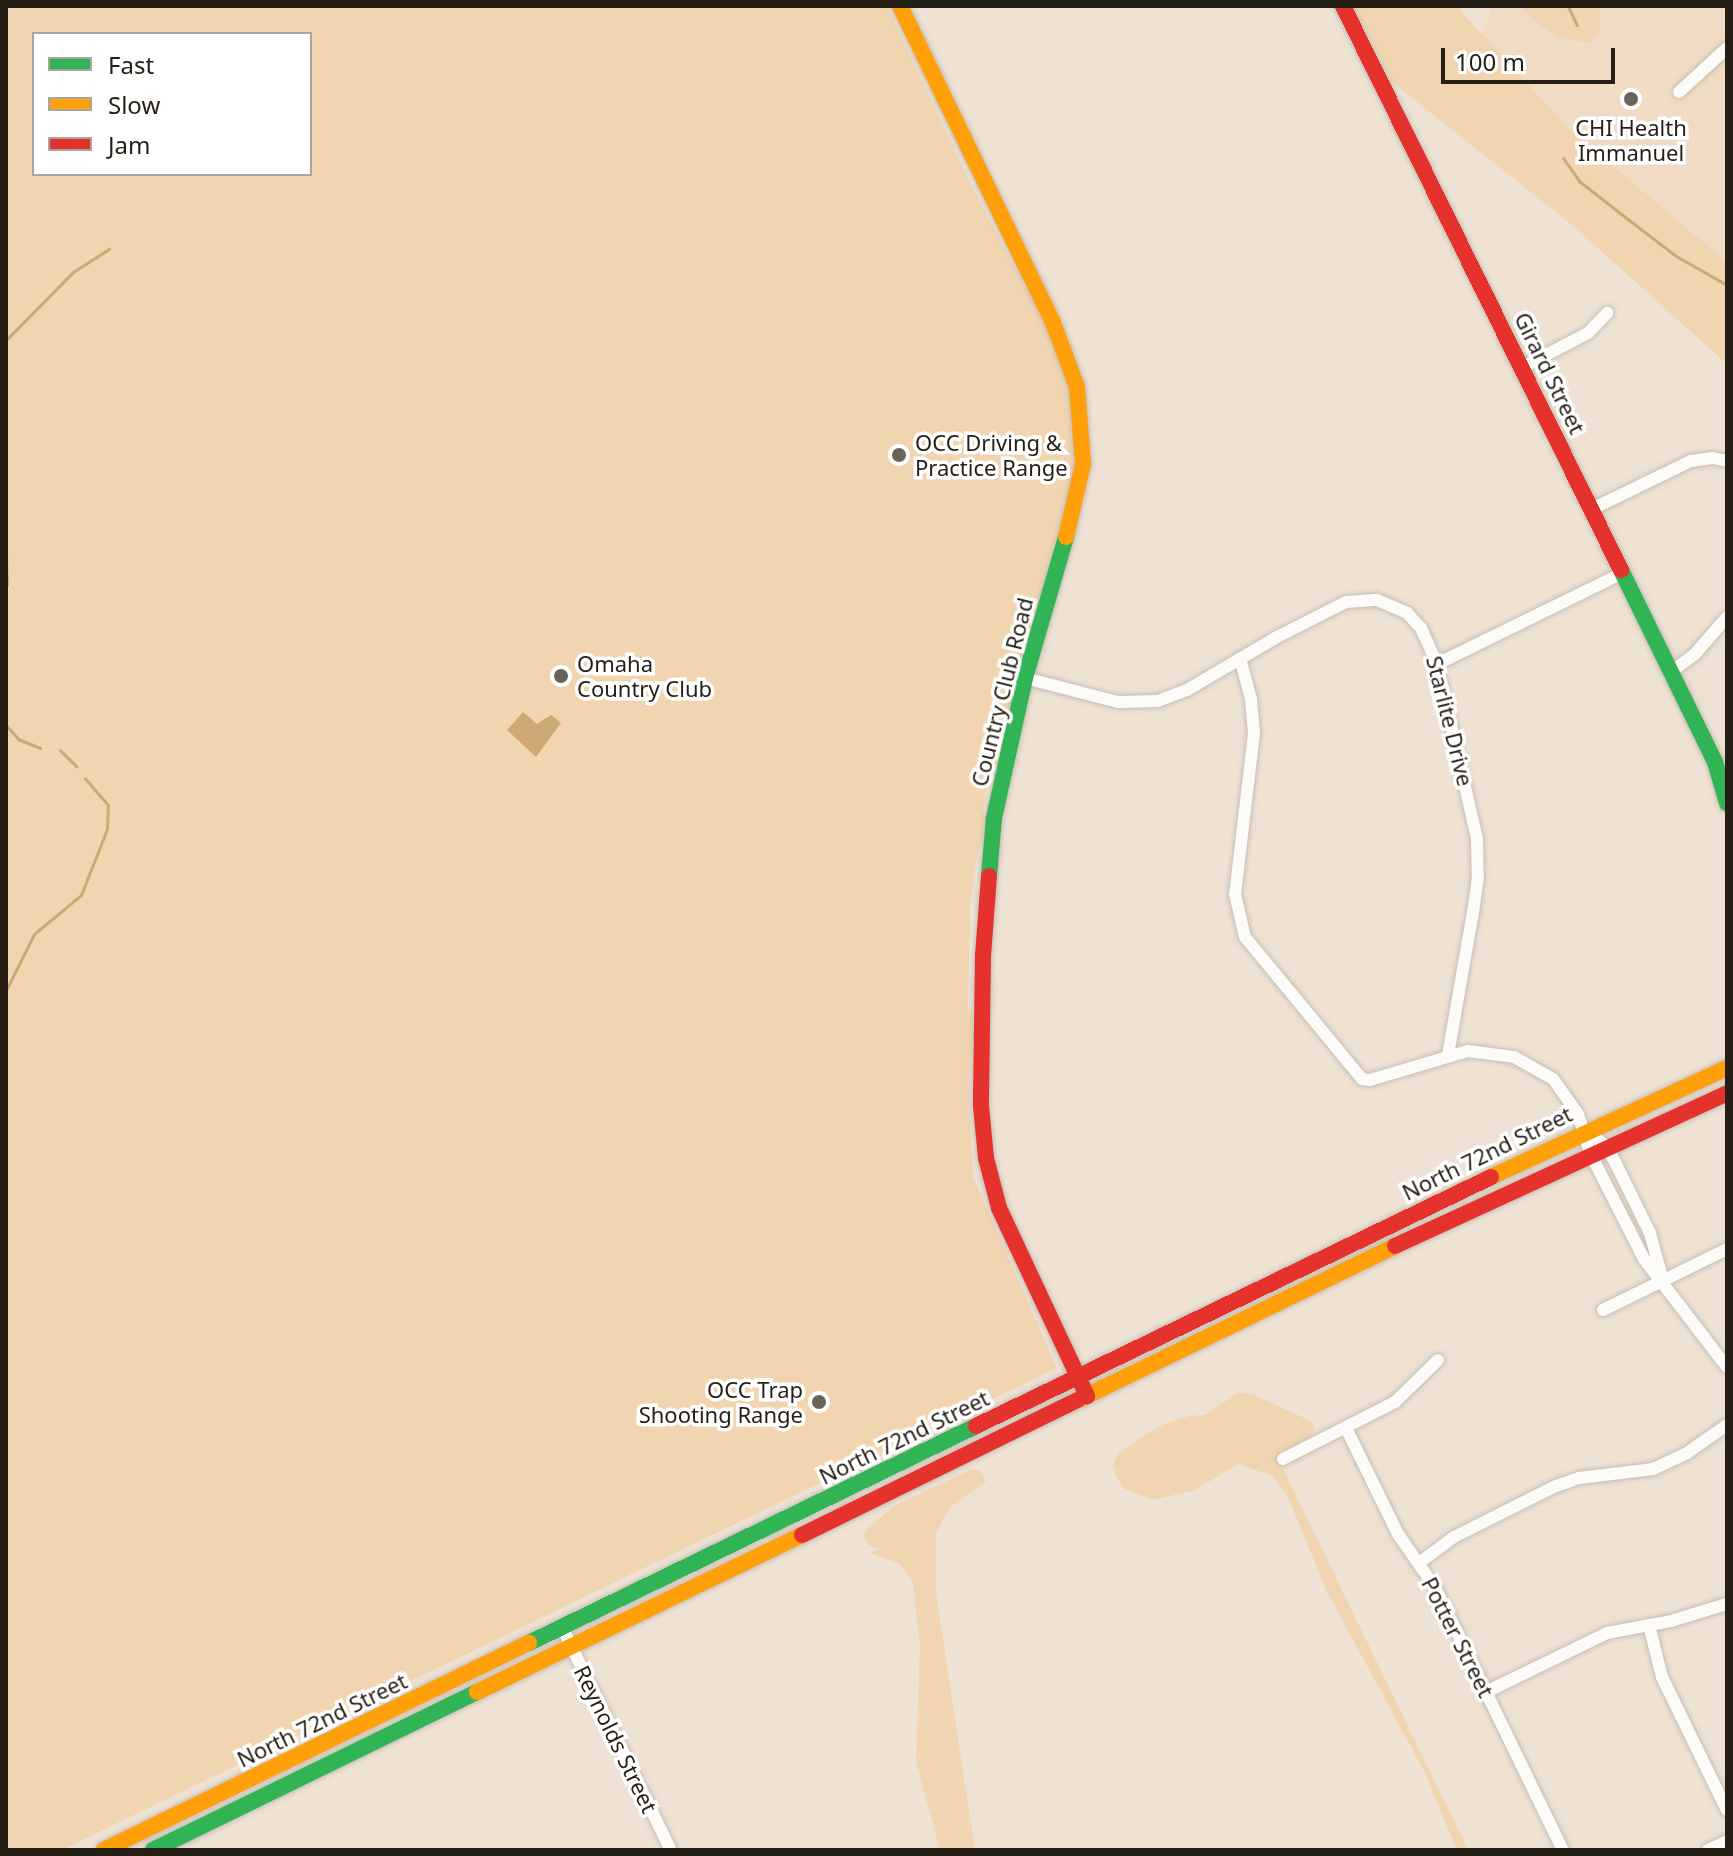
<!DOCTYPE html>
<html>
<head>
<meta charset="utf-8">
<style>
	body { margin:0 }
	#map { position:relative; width:1733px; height:1856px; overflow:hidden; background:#ede2d3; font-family:"Noto Sans",sans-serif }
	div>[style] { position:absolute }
	.built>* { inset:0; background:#f0dcc4 }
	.green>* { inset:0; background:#f1d5b1 }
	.water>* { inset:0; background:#cda976 }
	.stream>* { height:3px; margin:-1.5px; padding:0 1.5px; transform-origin:1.5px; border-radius:1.5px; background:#cda976 }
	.roads { filter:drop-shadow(0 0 2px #c7beb3) drop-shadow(0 0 2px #c7beb3) }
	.street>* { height:12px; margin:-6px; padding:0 6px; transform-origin:6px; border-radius:6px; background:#fcfbf8 }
	.fast>* { height:16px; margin:-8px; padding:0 8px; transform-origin:8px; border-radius:8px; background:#30b455 }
	.slow>* { height:16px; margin:-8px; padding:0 8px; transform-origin:8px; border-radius:8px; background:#ff9f0a }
	.jam>* { height:16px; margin:-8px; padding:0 8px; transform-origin:8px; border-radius:8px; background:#e5322d }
	.dots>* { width:22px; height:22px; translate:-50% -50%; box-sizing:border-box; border:4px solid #fff; border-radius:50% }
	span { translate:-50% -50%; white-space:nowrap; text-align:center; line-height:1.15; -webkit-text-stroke:7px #fff; paint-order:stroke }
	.poi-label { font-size:22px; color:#251e14 }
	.left { translate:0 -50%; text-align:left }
	.right { translate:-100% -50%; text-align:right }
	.street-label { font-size:22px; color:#251e14 }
	.frame { position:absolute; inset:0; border:8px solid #251e14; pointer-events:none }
	.legend { position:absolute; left:32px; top:32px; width:280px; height:144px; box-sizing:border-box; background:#fff; border:2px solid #a8a5a1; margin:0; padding:10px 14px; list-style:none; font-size:24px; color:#251e14 }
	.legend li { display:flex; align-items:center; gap:16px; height:40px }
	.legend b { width:40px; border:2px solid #a8a5a1 }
	.scale { position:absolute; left:1441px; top:48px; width:174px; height:36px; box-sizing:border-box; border:4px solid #251e14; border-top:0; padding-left:10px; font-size:24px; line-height:28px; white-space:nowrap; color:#251e14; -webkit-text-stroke:6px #fff; paint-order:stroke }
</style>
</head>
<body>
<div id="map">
	<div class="built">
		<i style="clip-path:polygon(1491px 6px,1727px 6px,1727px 268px,1590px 155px,1481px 42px)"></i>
	</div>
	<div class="green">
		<i style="clip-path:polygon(evenodd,6px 6px,887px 6px,973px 189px,1058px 349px,1074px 395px,1079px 466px,1020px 673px,1012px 677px,1008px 693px,1013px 708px,996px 768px,989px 774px,983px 810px,988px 821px,976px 861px,970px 906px,968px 1008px,973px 1013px,969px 1097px,973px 1177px,1057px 1368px,62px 1850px,6px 1850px,6px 6px,34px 34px,310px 34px,310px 174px,34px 174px,34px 34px)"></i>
		<i style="clip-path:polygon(1353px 6px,1462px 6px,1460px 10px,1570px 130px,1727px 262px,1727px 364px,1572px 225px,1393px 83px)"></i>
		<i style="clip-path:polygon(1520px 6px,1599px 6px,1601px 29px,1591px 43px,1562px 39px,1539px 25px)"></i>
		<i style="clip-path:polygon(1239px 1392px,1254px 1395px,1313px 1422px,1315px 1431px,1304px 1443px,1277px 1456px,1468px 1850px,1457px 1850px,1424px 1771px,1326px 1590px,1289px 1499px,1273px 1476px,1238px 1464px,1195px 1490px,1153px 1500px,1125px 1489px,1117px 1478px,1113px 1464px,1118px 1454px,1138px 1439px,1164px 1424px,1189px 1416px,1205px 1415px)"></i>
		<i style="clip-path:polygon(972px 1469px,981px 1471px,986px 1481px,950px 1507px,936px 1533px,936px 1593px,975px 1850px,940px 1850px,916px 1761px,920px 1647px,913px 1582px,899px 1563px,870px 1553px,881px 1548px,870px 1546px,865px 1540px,865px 1531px,894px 1506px)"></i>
	</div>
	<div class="water">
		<i style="clip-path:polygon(523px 712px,537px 724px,551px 715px,561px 723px,536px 757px,507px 730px)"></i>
	</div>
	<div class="stream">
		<i style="left:1568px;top:6px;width:21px;rotate:65deg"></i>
		<i style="left:1563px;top:158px;width:28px;rotate:55deg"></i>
		<i style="left:1579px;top:181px;width:58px;rotate:38deg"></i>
		<i style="left:1625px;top:217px;width:64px;rotate:37.4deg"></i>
		<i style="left:1676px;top:256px;width:59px;rotate:29.6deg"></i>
		<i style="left:6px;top:340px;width:95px;rotate:-45.4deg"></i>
		<i style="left:73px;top:272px;width:43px;rotate:-32.6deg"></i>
		<i style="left:6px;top:556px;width:29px;rotate:88deg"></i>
		<i style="left:6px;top:725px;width:18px;rotate:49deg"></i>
		<i style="left:18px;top:739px;width:24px;rotate:22deg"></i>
		<i style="left:60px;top:750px;width:23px;rotate:45deg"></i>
		<i style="left:6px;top:990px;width:63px;rotate:-63.4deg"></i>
		<i style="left:34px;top:934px;width:61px;rotate:-39.7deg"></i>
		<i style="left:81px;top:895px;width:71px;rotate:-68.5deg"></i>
		<i style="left:107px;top:829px;width:24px;rotate:-88deg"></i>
		<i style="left:108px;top:805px;width:35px;rotate:-131deg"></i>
	</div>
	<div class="roads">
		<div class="street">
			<i style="left:1679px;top:92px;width:65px;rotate:-42.5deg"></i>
			<i style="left:1523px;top:367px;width:73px;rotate:-27.6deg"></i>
			<i style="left:1588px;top:333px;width:28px;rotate:-46deg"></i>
			<i style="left:1592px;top:509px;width:110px;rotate:-25.9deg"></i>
			<i style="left:1691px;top:461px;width:22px;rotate:-8deg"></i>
			<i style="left:1713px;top:458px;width:14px;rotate:12deg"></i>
			<i style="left:1240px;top:658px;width:42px;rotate:75deg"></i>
			<i style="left:1251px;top:699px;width:34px;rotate:85deg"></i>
			<i style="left:1254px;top:733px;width:162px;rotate:96.7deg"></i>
			<i style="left:1235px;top:894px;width:44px;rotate:76.9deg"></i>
			<i style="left:1245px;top:937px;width:184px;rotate:50.5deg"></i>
			<i style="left:1362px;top:1079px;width:8px;rotate:7deg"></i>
			<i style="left:1370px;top:1080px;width:102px;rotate:-16.5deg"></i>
			<i style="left:1468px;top:1051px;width:46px;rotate:7.4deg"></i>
			<i style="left:1514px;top:1057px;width:45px;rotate:29.4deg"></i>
			<i style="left:1553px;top:1079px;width:43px;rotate:54.5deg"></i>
			<i style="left:1578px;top:1114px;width:41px;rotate:72.9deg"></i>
			<i style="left:1590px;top:1153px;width:119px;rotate:63deg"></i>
			<i style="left:1644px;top:1259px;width:136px;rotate:52.5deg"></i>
			<i style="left:1437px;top:664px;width:207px;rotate:-26.1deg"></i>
			<i style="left:1671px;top:672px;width:30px;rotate:-37deg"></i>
			<i style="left:1695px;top:654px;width:49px;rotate:-49.1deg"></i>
			<i style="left:1025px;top:678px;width:96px;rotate:14.5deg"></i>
			<i style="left:1118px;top:702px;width:40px;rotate:-1.4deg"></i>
			<i style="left:1158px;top:701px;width:31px;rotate:-21deg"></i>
			<i style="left:1187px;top:690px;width:104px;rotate:-30.5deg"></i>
			<i style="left:1277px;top:637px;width:77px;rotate:-26.9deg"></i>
			<i style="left:1346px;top:602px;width:31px;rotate:-4deg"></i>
			<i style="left:1377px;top:600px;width:33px;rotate:23deg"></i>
			<i style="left:1407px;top:613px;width:21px;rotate:47deg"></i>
			<i style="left:1421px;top:628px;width:39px;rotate:66deg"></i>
			<i style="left:1437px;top:664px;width:179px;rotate:77.1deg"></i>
			<i style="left:1477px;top:838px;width:39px;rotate:89deg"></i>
			<i style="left:1478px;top:877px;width:35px;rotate:98deg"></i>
			<i style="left:1473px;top:912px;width:145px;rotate:99.9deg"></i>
			<i style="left:1586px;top:1130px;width:26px;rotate:39deg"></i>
			<i style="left:1606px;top:1146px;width:18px;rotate:61deg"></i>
			<i style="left:1615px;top:1162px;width:79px;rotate:63.8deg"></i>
			<i style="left:1650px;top:1233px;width:50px;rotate:74.8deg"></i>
			<i style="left:1603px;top:1310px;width:138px;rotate:-26.2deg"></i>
			<i style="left:1346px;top:1428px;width:118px;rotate:63.9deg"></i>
			<i style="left:1398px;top:1534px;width:67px;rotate:55.4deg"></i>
			<i style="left:1436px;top:1589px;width:290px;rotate:64.1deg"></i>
			<i style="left:1283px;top:1459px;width:126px;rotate:-27deg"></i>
			<i style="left:1395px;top:1402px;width:60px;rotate:-44.3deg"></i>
			<i style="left:1419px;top:1563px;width:44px;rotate:-36.6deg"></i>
			<i style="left:1454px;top:1537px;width:114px;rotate:-26.6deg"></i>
			<i style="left:1556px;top:1486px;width:24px;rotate:-19deg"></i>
			<i style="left:1579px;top:1478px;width:75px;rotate:-6.9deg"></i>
			<i style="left:1653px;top:1469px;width:38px;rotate:-25deg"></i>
			<i style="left:1687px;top:1453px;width:49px;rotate:-35deg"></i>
			<i style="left:1649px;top:1625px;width:54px;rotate:76deg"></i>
			<i style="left:1662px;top:1677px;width:148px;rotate:64deg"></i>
			<i style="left:562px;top:1627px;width:248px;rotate:64deg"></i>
			<i style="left:1486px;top:1692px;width:135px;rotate:-26deg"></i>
			<i style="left:1607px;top:1633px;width:65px;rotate:-10.6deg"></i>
			<i style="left:1671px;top:1621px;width:59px;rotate:-16.9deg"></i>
			<i style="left:1708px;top:1850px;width:21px;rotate:-25deg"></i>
		</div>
		<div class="fast">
			<i style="left:1621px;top:570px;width:214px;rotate:63.9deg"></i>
			<i style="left:1715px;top:762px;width:43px;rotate:73.7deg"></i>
			<i style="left:989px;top:876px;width:58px;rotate:-85.1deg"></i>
			<i style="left:994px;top:818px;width:143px;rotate:-77.5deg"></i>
			<i style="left:1025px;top:678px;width:147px;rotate:-73.8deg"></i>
			<i style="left:529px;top:1643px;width:497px;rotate:-25.9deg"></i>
			<i style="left:153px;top:1850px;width:360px;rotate:-26deg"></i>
		</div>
		<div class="slow">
			<i style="left:900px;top:6px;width:349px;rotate:64.2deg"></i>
			<i style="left:1052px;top:320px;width:72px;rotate:69.5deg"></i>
			<i style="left:1077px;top:387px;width:77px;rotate:85.5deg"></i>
			<i style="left:1083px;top:464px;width:75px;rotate:103.1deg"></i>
			<i style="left:1491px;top:1177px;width:260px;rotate:-24.8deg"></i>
			<i style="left:1078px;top:1400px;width:352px;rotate:-25.9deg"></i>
			<i style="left:477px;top:1692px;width:361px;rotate:-25.8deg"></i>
			<i style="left:104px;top:1850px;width:473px;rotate:-26deg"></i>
		</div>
		<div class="jam">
			<i style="left:1343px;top:6px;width:629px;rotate:63.76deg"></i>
			<i style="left:989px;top:876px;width:79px;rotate:94.3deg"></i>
			<i style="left:983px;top:955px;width:151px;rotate:90.8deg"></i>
			<i style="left:981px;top:1106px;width:52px;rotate:84.5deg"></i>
			<i style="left:986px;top:1158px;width:52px;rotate:75.4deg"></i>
			<i style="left:999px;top:1208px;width:208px;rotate:64.9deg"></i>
			<i style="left:1395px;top:1246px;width:366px;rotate:-24.7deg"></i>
			<i style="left:976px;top:1426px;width:572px;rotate:-25.8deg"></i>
			<i style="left:802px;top:1535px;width:307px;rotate:-26.1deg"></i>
		</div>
	</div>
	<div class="dots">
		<i style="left:1631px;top:99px;background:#6b6357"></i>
		<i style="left:899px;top:455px;background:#6b6357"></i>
		<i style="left:561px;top:676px;background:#6b6357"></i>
		<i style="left:819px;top:1402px;background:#6b6357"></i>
	</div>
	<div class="poi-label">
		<span style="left:1631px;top:140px">CHI Health<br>Immanuel</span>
		<span class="left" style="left:915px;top:455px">OCC Driving &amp;<br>Practice Range</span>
		<span class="left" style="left:577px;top:676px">Omaha<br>Country Club</span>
		<span class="right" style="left:803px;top:1402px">OCC Trap<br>Shooting Range</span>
	</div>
	<div class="street-label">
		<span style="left:1550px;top:373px;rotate:64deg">Girard Street</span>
		<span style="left:1002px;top:692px;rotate:-76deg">Country Club Road</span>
		<span style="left:1450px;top:721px;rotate:76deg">Starlite Drive</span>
		<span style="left:1487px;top:1153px;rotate:-26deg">North 72nd Street</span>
		<span style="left:904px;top:1437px;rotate:-26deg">North 72nd Street</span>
		<span style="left:1458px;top:1637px;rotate:63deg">Potter Street</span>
		<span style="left:322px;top:1720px;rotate:-26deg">North 72nd Street</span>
		<span style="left:616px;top:1739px;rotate:64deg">Reynolds Street</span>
	</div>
	<div class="frame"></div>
	<ul class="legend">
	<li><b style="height:10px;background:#30b455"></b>Fast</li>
	<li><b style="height:10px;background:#ff9f0a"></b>Slow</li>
	<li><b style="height:10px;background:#e5322d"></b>Jam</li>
	</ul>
	<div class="scale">100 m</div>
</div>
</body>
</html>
